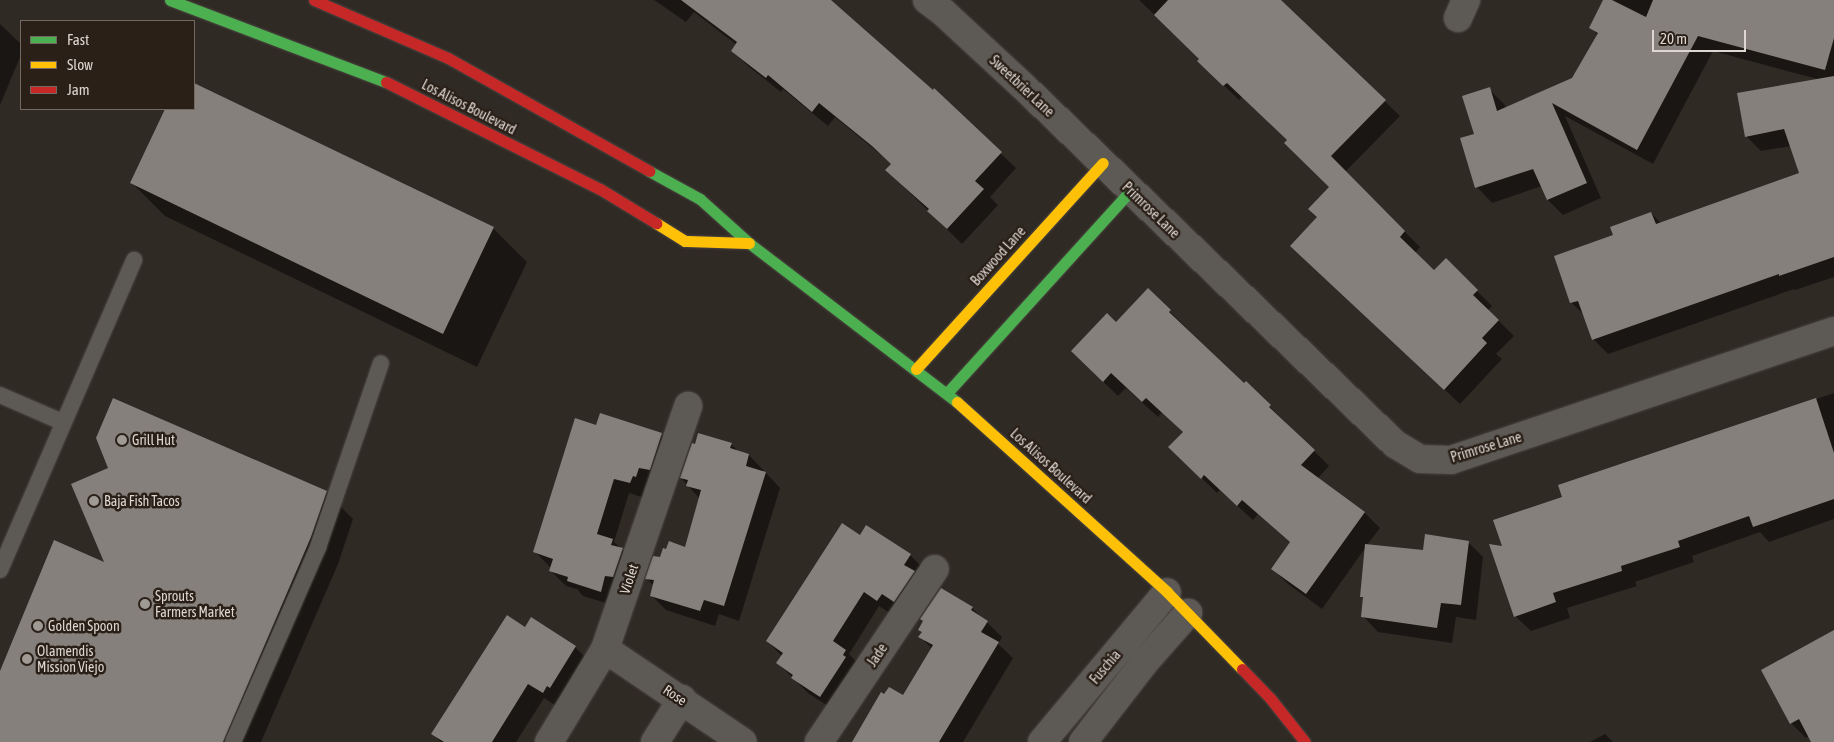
<!DOCTYPE html>
<html>
<head>
<meta charset="utf-8">
<style>
	body { margin:0 }
	#map { position:relative; width:1834px; height:742px; overflow:hidden; background:#302a25; font-family:"Asap Condensed",sans-serif }
	div>[style] { position:absolute }
	.shadow>* { inset:0; background:#0007 }
	.building>* { inset:0; background:#85807b }
	.roads { filter:drop-shadow(0 0 1px #4b4641) drop-shadow(0 0 1px #4b4641) }
	.lane>* { height:16px; margin:-8px; padding:0 8px; transform-origin:8px; border-radius:8px; background:#5d5955 }
	.street>* { height:28px; margin:-14px; padding:0 14px; transform-origin:14px; border-radius:14px; background:#5d5955 }
	.fast>* { height:11px; margin:-5.5px; padding:0 5.5px; transform-origin:5.5px; border-radius:5.5px; background:#4caf50 }
	.slow>* { height:11px; margin:-5.5px; padding:0 5.5px; transform-origin:5.5px; border-radius:5.5px; background:#ffc107 }
	.jam>* { height:11px; margin:-5.5px; padding:0 5.5px; transform-origin:5.5px; border-radius:5.5px; background:#c62828 }
	.dots>* { width:14px; height:14px; translate:-50% -50%; box-sizing:border-box; border:2px solid #2a2018; border-radius:50% }
	span { translate:-50% -50%; white-space:nowrap; text-align:center; line-height:1.15; -webkit-text-stroke:5px #2a2018; paint-order:stroke }
	.street-label { font-size:14px; color:#ddd6d1 }
	.poi-label { font-size:14px; color:#ddd6d1 }
	.left { translate:0 -50%; text-align:left }
	.legend { position:absolute; left:20px; top:20px; width:175px; height:90px; box-sizing:border-box; background:#2a2018; border:1px solid #726962; margin:0; padding:6px 9px; list-style:none; font-size:15px; color:#ddd6d1 }
	.legend li { display:flex; align-items:center; gap:10px; height:25px }
	.legend b { width:25px; border:1px solid #726962 }
	.scale { position:absolute; left:1652px; top:30px; width:94px; height:22px; box-sizing:border-box; border:2px solid #ddd6d1; border-top:0; padding-left:6px; font-size:15px; line-height:18px; white-space:nowrap; color:#ddd6d1; -webkit-text-stroke:4px #2a2018; paint-order:stroke }
</style>
</head>
<body>
<div id="map">
	<div class="shadow">
		<i style="clip-path:polygon(654px 0,828px 0,933px 91px,934px 90px,1016px 168px,990px 197px,998px 205px,962px 244px,902px 185px,892px 164px,835px 117px,828px 126px,783px 89px,781px 92px,748px 66px,733px 51px,737px 45px,694px 12px,686px 22px)"></i>
		<i style="clip-path:polygon(1139px 0,1279px 0,1400px 116px,1345px 172px,1420px 247px,1415px 253px,1434px 272px,1446px 260px,1492px 306px,1488px 310px,1514px 336px,1496px 354px,1502px 359px,1460px 404px,1307px 261px,1331px 187px,1288px 141px,1242px 97px,1239px 100px,1199px 61px,1201px 59px)"></i>
		<i style="clip-path:polygon(1605px 0,1834px 0,1834px 277px,1795px 290px,1794px 289px,1608px 354px,1593px 339px,1585px 316px,1572px 303px,1555px 256px,1615px 236px,1651px 213px,1661px 223px,1800px 174px,1791px 146px,1761px 151px,1746px 136px,1821px 80px,1713px 51px,1653px 164px,1565px 116px,1601px 198px,1563px 215px,1548px 200px,1542px 186px,1492px 203px,1477px 187px,1476px 135px,1489px 89px,1504px 104px,1506px 108px,1573px 79px,1598px 35px,1591px 28px)"></i>
		<i style="clip-path:polygon(0 24px,21px 44px,21px 55px,0 105px)"></i>
		<i style="clip-path:polygon(194px 84px,493px 228px,527px 262px,477px 367px,165px 216px,131px 182px,166px 109px,194px 109px)"></i>
		<i style="clip-path:polygon(1148px 290px,1244px 385px,1246px 383px,1329px 466px,1317px 479px,1365px 513px,1380px 528px,1367px 545px,1424px 551px,1468px 542px,1483px 557px,1476px 620px,1456px 617px,1452px 643px,1378px 632px,1363px 616px,1365px 600px,1362px 597px,1366px 547px,1322px 609px,1288px 584px,1273px 569px,1291px 543px,1258px 514px,1253px 520px,1220px 490px,1217px 493px,1185px 462px,1184px 433px,1162px 412px,1158px 417px,1126px 388px,1118px 396px,1087px 366px,1116px 324px)"></i>
		<i style="clip-path:polygon(1834px 393px,1834px 519px,1769px 542px,1760px 532px,1692px 556px,1694px 562px,1635px 582px,1637px 586px,1567px 608px,1570px 618px,1531px 631px,1515px 616px,1504px 548px,1563px 497px,1560px 486px)"></i>
		<i style="clip-path:polygon(597px 426px,661px 435px,677px 450px,645px 498px,629px 493px,614px 542px,638px 564px,616px 606px,583px 596px,577px 589px,566px 586px,550px 570px,551px 568px,535px 552px)"></i>
		<i style="clip-path:polygon(731px 444px,738px 451px,749px 455px,780px 488px,739px 621px,719px 614px,715px 626px,666px 610px,651px 595px,653px 585px,647px 579px,661px 559px,686px 548px,700px 499px,681px 478px)"></i>
		<i style="clip-path:polygon(326px 492px,353px 519px,338px 564px,261px 742px,0 742px,0 674px,106px 564px)"></i>
		<i style="clip-path:polygon(860px 537px,910px 555px,925px 570px,893px 615px,879px 606px,849px 654px,860px 666px,836px 711px,808px 693px,778px 663px,782px 656px,767px 641px)"></i>
		<i style="clip-path:polygon(972px 608px,1002px 637px,998px 644px,1013px 658px,963px 742px,866px 742px,885px 695px,903px 697px,932px 649px,920px 636px)"></i>
		<i style="clip-path:polygon(525px 629px,575px 647px,590px 662px,558px 707px,544px 698px,516px 742px,441px 742px,432px 733px)"></i>
		<i style="clip-path:polygon(1834px 631px,1834px 742px,1812px 742px,1809px 736px,1806px 738px,1791px 723px)"></i>
		<i style="clip-path:polygon(1605px 734px,1613px 742px,1590px 742px)"></i>
	</div>
	<div class="building">
		<i style="clip-path:polygon(681px 0,831px 0,933px 90px,934px 88px,1002px 152px,975px 181px,984px 189px,947px 229px,927px 211px,929px 209px,885px 170px,891px 164px,872px 146px,819px 103px,812px 112px,768px 75px,766px 78px,731px 51px,737px 42px)"></i>
		<i style="clip-path:polygon(1168px 0,1281px 0,1386px 100px,1331px 156px,1405px 231px,1400px 237px,1434px 270px,1446px 258px,1478px 290px,1473px 295px,1499px 320px,1482px 338px,1487px 343px,1444px 390px,1290px 246px,1317px 217px,1308px 209px,1329px 187px,1284px 143px,1287px 140px,1227px 83px,1223px 86px,1197px 61px,1199px 59px,1154px 15px)"></i>
		<i style="clip-path:polygon(1603px 0,1612px 0,1646px 17px,1653px 0,1834px 0,1834px 38px,1825px 70px,1698px 36px,1637px 150px,1552px 103px,1587px 183px,1547px 200px,1533px 169px,1475px 188px,1460px 138px,1474px 134px,1462px 96px,1490px 87px,1497px 111px,1572px 78px,1598px 33px,1589px 28px)"></i>
		<i style="clip-path:polygon(1834px 76px,1834px 257px,1779px 276px,1779px 274px,1592px 340px,1578px 301px,1570px 303px,1554px 256px,1613px 235px,1610px 227px,1651px 212px,1656px 224px,1799px 173px,1784px 129px,1745px 137px,1737px 93px)"></i>
		<i style="clip-path:polygon(194px 83px,494px 227px,443px 334px,130px 183px,165px 109px,194px 109px)"></i>
		<i style="clip-path:polygon(1148px 288px,1171px 310px,1169px 312px,1244px 383px,1246px 381px,1271px 405px,1269px 407px,1315px 450px,1301px 465px,1365px 512px,1306px 594px,1271px 569px,1290px 542px,1242px 500px,1237px 506px,1204px 475px,1201px 479px,1168px 447px,1183px 432px,1146px 398px,1142px 402px,1111px 373px,1103px 382px,1071px 351px,1107px 313px,1116px 322px)"></i>
		<i style="clip-path:polygon(113px 398px,327px 491px,311px 537px,223px 742px,0 742px,0 671px,54px 540px,104px 562px,71px 484px,108px 468px,96px 438px)"></i>
		<i style="clip-path:polygon(1816px 398px,1834px 453px,1834px 499px,1753px 527px,1749px 516px,1678px 541px,1680px 547px,1621px 566px,1622px 571px,1553px 593px,1556px 602px,1514px 617px,1489px 544px,1502px 546px,1493px 520px,1562px 497px,1558px 485px)"></i>
		<i style="clip-path:polygon(600px 413px,662px 433px,650px 470px,639px 468px,636px 477px,633px 476px,630px 483px,614px 479px,597px 534px,613px 539px,611px 545px,623px 548px,613px 577px,605px 576px,601px 592px,567px 581px,568px 577px,549px 571px,553px 559px,533px 552px,575px 418px,596px 425px)"></i>
		<i style="clip-path:polygon(698px 433px,732px 443px,730px 448px,749px 454px,746px 466px,766px 472px,724px 606px,704px 600px,700px 611px,650px 596px,654px 580px,645px 579px,653px 556px,660px 557px,663px 548px,666px 549px,669px 541px,685px 547px,701px 490px,686px 486px,688px 480px,680px 478px,692px 443px,695px 444px)"></i>
		<i style="clip-path:polygon(842px 523px,860px 535px,866px 525px,911px 554px,904px 565px,915px 571px,894px 602px,882px 594px,877px 601px,864px 592px,833px 641px,846px 650px,843px 655px,846px 657px,820px 697px,791px 678px,793px 675px,776px 663px,783px 653px,766px 641px)"></i>
		<i style="clip-path:polygon(1425px 534px,1469px 541px,1461px 605px,1441px 603px,1437px 628px,1361px 617px,1363px 597px,1360px 597px,1365px 544px,1423px 550px)"></i>
		<i style="clip-path:polygon(941px 588px,973px 607px,971px 610px,988px 621px,981px 632px,999px 642px,939px 742px,852px 742px,881px 692px,884px 694px,889px 687px,903px 695px,933px 645px,918px 637px,922px 632px,918px 630px,923px 621px,920px 619px)"></i>
		<i style="clip-path:polygon(507px 615px,525px 627px,531px 617px,576px 646px,550px 688px,547px 686px,543px 693px,528px 684px,492px 742px,444px 742px,431px 734px)"></i>
		<i style="clip-path:polygon(1834px 630px,1834px 742px,1811px 742px,1799px 719px,1790px 724px,1761px 670px)"></i>
	</div>
	<div class="roads">
		<div class="lane">
			<i style="left:0;top:395px;width:68px;rotate:23.5deg"></i>
			<i style="left:0;top:570px;width:338px;rotate:-66.6deg"></i>
			<i style="left:233px;top:742px;width:213px;rotate:-66.4deg"></i>
			<i style="left:318px;top:547px;width:194px;rotate:-71.1deg"></i>
		</div>
		<div class="street">
			<i style="left:927px;top:0;width:21px;rotate:37deg"></i>
			<i style="left:944px;top:13px;width:109px;rotate:42.8deg"></i>
			<i style="left:1024px;top:87px;width:515px;rotate:43.9deg"></i>
			<i style="left:1395px;top:444px;width:29px;rotate:31deg"></i>
			<i style="left:1420px;top:459px;width:31px;rotate:2deg"></i>
			<i style="left:1451px;top:460px;width:404px;rotate:-18.6deg"></i>
			<i style="left:1458px;top:18px;width:20px;rotate:-66deg"></i>
			<i style="left:605px;top:649px;width:166px;rotate:34deg"></i>
			<i style="left:549px;top:742px;width:109px;rotate:-58.9deg"></i>
			<i style="left:605px;top:649px;width:257px;rotate:-71.1deg"></i>
			<i style="left:655px;top:742px;width:51px;rotate:-57.9deg"></i>
			<i style="left:819px;top:742px;width:208px;rotate:-56.2deg"></i>
			<i style="left:1042px;top:742px;width:195px;rotate:-50.2deg"></i>
			<i style="left:1083px;top:742px;width:100px;rotate:-52.3deg"></i>
			<i style="left:1144px;top:663px;width:67px;rotate:-48.7deg"></i>
		</div>
		<div class="fast">
			<i style="left:170px;top:0;width:231px;rotate:20.8deg"></i>
			<i style="left:649px;top:171px;width:58px;rotate:28.8deg"></i>
			<i style="left:700px;top:199px;width:66px;rotate:41.9deg"></i>
			<i style="left:749px;top:243px;width:262px;rotate:37.4deg"></i>
			<i style="left:947px;top:393px;width:274px;rotate:-47.8deg"></i>
		</div>
		<div class="slow">
			<i style="left:656px;top:223px;width:34px;rotate:32deg"></i>
			<i style="left:685px;top:241px;width:64px;rotate:1.8deg"></i>
			<i style="left:916px;top:369px;width:278px;rotate:-47.8deg"></i>
			<i style="left:957px;top:402px;width:283px;rotate:42.1deg"></i>
			<i style="left:1167px;top:592px;width:107px;rotate:45.8deg"></i>
		</div>
		<div class="jam">
			<i style="left:314px;top:0;width:146px;rotate:23.4deg"></i>
			<i style="left:448px;top:58px;width:231px;rotate:29.3deg"></i>
			<i style="left:386px;top:82px;width:239px;rotate:26.6deg"></i>
			<i style="left:600px;top:189px;width:66px;rotate:31.3deg"></i>
			<i style="left:1242px;top:669px;width:40px;rotate:46deg"></i>
			<i style="left:1270px;top:698px;width:56px;rotate:51.5deg"></i>
		</div>
	</div>
	<div class="dots">
		<i style="left:122px;top:440px;background:#a09a95"></i>
		<i style="left:94px;top:501px;background:#a09a95"></i>
		<i style="left:145px;top:604px;background:#a09a95"></i>
		<i style="left:38px;top:626px;background:#a09a95"></i>
		<i style="left:27px;top:659px;background:#a09a95"></i>
	</div>
	<div class="street-label">
		<span style="left:1022px;top:86px;rotate:43deg">Sweetbrier Lane</span>
		<span style="left:469px;top:107px;rotate:27deg">Los Alisos Boulevard</span>
		<span style="left:1151px;top:210px;rotate:44deg">Primrose Lane</span>
		<span style="left:998px;top:256px;rotate:-48deg">Boxwood Lane</span>
		<span style="left:1486px;top:447px;rotate:-17deg">Primrose Lane</span>
		<span style="left:1051px;top:466px;rotate:42deg">Los Alisos Boulevard</span>
		<span style="left:629px;top:579px;rotate:-71deg">Violet</span>
		<span style="left:877px;top:655px;rotate:-56deg">Jade</span>
		<span style="left:1105px;top:667px;rotate:-50deg">Fuschia</span>
		<span style="left:675px;top:695px;rotate:34deg">Rose</span>
	</div>
	<div class="poi-label">
		<span class="left" style="left:132px;top:440px">Grill Hut</span>
		<span class="left" style="left:104px;top:501px">Baja Fish Tacos</span>
		<span class="left" style="left:155px;top:604px">Sprouts<br>Farmers Market</span>
		<span class="left" style="left:48px;top:626px">Golden Spoon</span>
		<span class="left" style="left:37px;top:659px">Olamendis<br>Mission Viejo</span>
	</div>
	<ul class="legend">
	<li><b style="height:6px;background:#4caf50"></b>Fast</li>
	<li><b style="height:6px;background:#ffc107"></b>Slow</li>
	<li><b style="height:6px;background:#c62828"></b>Jam</li>
	</ul>
	<div class="scale">20 m</div>
</div>
</body>
</html>
